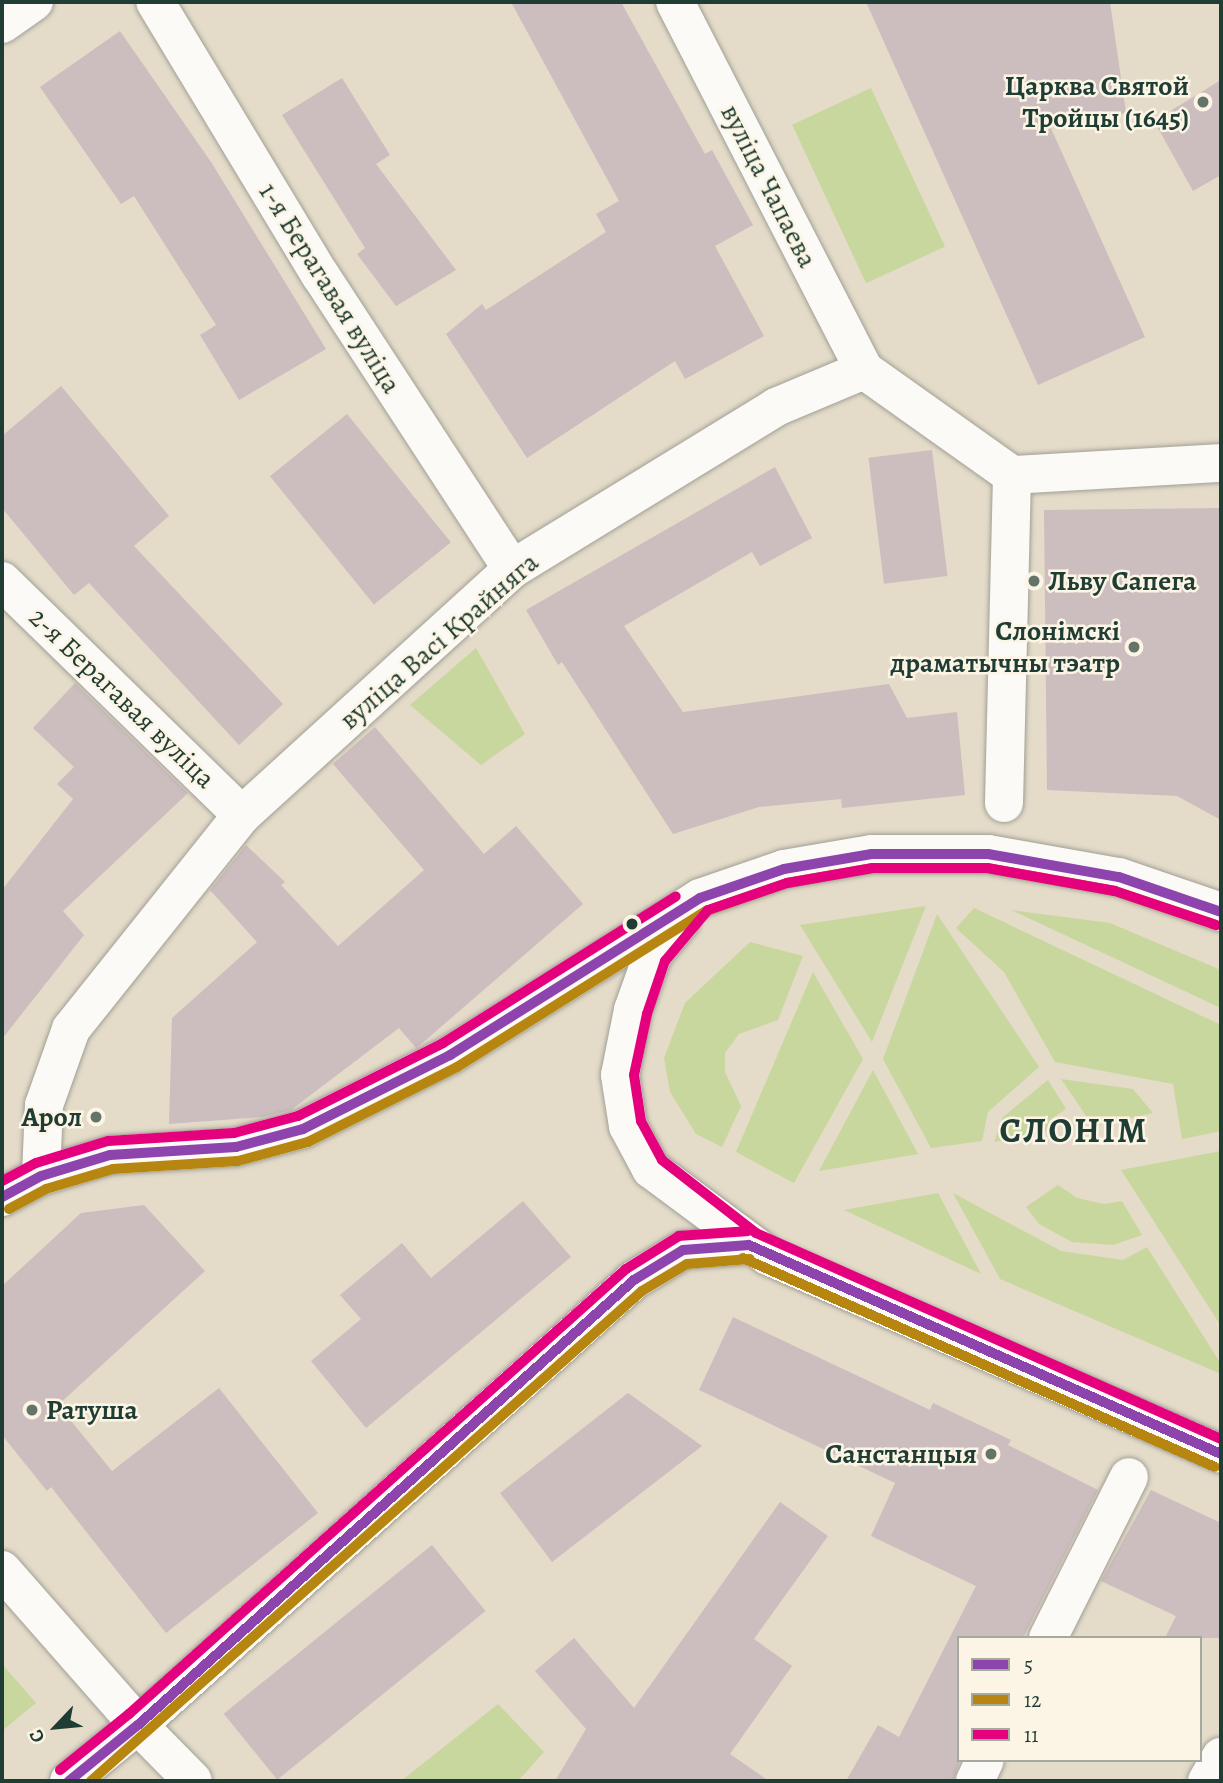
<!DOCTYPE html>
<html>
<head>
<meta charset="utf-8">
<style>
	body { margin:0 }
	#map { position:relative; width:1223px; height:1783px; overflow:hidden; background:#e4dbc9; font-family:Alegreya,serif }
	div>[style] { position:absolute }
	.green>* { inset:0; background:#c8d79e; transform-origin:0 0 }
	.building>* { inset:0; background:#ccbdbf; transform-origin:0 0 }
	.roads { filter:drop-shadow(0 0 2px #a1a095) drop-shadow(0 0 2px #a1a095) }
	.pedestrian>* { height:38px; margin:-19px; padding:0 19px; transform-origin:19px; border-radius:19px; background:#fbfaf7 }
	.minor>* { height:38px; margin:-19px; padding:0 19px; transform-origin:19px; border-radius:19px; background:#fbfaf7 }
	.primary>* { height:38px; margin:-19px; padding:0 19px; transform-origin:19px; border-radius:19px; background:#fbfaf7 }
	.bus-1>* { height:10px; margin:-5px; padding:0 5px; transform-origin:5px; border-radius:5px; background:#8e44ad }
	.bus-2>* { height:10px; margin:-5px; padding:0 5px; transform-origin:5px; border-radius:5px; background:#b68610 }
	.bus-3>* { height:10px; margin:-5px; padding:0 5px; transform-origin:5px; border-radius:5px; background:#e5007d }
	.dots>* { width:19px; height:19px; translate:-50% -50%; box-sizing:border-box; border:4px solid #fcf5e5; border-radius:50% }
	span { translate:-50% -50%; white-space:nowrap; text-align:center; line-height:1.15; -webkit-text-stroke:5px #fcf5e5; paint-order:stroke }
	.poi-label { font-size:28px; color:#1f3d34; font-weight:700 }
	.right { translate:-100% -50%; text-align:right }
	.left { translate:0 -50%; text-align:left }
	.street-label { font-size:28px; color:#1f3d34 }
	.district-label { font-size:35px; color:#1f3d34; font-weight:700; letter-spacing:2px }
	.frame { position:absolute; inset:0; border:4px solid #1f3d34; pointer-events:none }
	.legend { position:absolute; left:957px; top:1636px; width:245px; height:126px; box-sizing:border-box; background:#fcf5e5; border:2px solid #a4ab9e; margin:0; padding:9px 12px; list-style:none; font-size:21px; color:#1f3d34 }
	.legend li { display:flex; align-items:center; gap:14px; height:35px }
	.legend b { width:35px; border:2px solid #a4ab9e }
	.north { position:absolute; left:21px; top:1692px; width:70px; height:70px; -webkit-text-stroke:5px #fcf5e5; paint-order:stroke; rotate:244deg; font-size:19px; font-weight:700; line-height:28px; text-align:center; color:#1f3d34 }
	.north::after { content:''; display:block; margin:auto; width:24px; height:32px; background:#1f3d34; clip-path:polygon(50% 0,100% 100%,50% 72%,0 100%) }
</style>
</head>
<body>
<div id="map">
	<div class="green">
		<i style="left:871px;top:88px;width:175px;height:87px;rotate:65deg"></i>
		<i style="clip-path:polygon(476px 648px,525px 734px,481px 765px,410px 705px)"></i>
		<i style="clip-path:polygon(926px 906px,872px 1042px,800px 925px)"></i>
		<i style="clip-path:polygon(974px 908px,1221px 1025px,1221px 1131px,1182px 1139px,1173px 1084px,1055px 1062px,1004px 972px,956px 928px)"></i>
		<i style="clip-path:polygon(1011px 910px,1110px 923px,1221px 970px,1221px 1008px)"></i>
		<i style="clip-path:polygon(937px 914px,1039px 1067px,988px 1112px,982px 1141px,931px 1148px,883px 1059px)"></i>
		<i style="clip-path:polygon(750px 942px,803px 956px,778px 1020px,739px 1034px,725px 1053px,725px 1072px,741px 1106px,722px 1147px,696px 1134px,670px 1092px,664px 1058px,685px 1003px)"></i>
		<i style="clip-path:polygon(813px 972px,863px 1059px,794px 1183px,736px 1152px)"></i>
		<i style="clip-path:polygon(873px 1070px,918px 1154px,819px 1171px)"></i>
		<i style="clip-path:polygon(1061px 1079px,1133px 1089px,1153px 1113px,1093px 1126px)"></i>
		<i style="clip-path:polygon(1048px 1080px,1066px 1109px,1051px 1119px,1045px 1133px,994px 1142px,1003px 1117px)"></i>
		<i style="clip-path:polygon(1221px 1151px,1221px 1326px,1121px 1170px)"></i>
		<i style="clip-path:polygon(1058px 1185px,1077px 1198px,1104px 1204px,1122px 1201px,1142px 1235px,1113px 1245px,1072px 1242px,1039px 1224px,1026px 1207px)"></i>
		<i style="clip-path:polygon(938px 1193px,981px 1274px,844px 1210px)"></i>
		<i style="clip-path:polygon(953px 1193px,1061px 1251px,1123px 1260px,1147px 1247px,1221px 1364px,1221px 1374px,1000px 1279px)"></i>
		<i style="clip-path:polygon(2px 1664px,36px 1703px,2px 1731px)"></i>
		<i style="clip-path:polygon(498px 1704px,544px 1752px,518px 1781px,401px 1781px)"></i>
	</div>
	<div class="building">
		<i style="clip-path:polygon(511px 2px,621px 2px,705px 154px,712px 150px,753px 225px,715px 246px,764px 336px,685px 379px,675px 361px,527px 458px,446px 334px,482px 304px,486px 310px,606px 232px,596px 214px,619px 201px)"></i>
		<i style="clip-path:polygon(866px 2px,1110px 2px,1126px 113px,1049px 124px,1145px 337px,1038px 385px)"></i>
		<i style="clip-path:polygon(120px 31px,211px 162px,326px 349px,239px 400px,200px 335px,216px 325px,134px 196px,121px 204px,40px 87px)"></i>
		<i style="clip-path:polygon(342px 78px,390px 155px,376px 164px,456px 270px,396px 306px,357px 254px,365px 248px,282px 115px)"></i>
		<i style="clip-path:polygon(1221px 80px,1221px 175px,1193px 191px,1154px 121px)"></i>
		<i style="clip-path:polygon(61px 386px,169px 516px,134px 546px,283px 704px,239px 745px,89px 583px,74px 595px,2px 508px,2px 436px)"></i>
		<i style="left:347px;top:414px;width:165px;height:99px;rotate:51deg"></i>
		<i style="left:932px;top:450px;width:127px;height:64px;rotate:83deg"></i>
		<i style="clip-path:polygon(775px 467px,812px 538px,760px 566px,752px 552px,624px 626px,683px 712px,889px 684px,907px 718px,957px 712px,965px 795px,842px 808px,841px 799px,759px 807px,673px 834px,562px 662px,558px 665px,526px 610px)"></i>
		<i style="clip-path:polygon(1221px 508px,1221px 820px,1177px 796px,1047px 790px,1044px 510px)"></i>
		<i style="clip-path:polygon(75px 683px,188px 793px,63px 911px,84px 935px,2px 1039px,2px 890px,73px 799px,57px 784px,74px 767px,33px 728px)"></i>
		<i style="clip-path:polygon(375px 727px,484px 854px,516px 826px,583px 904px,420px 1045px,416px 1048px,399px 1028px,291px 1110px,262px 1117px,169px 1124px,172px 1018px,257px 942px,210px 890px,246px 845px,285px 882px,281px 885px,338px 946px,424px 870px,333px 764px)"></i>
		<i style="clip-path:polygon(523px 1201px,571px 1257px,366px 1428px,311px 1361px,361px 1319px,340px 1295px,402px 1243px,431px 1278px)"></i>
		<i style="clip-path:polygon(144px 1205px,205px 1271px,58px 1405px,112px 1471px,219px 1388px,318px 1513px,166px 1633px,51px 1487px,47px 1491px,2px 1435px,2px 1286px,81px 1213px)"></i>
		<i style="clip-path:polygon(733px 1317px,930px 1410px,933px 1403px,1011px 1440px,1008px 1445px,1098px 1490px,1023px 1638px,959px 1638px,959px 1764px,953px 1781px,846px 1781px,878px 1725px,899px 1737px,976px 1586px,871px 1536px,895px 1483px,699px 1390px)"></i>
		<i style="clip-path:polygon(628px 1393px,702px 1446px,552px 1562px,500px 1493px)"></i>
		<i style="clip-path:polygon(1151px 1490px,1221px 1523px,1221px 1638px,1165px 1638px,1176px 1616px,1101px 1581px)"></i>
		<i style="clip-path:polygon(780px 1502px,828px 1536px,754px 1639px,792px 1666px,730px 1754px,769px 1781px,555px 1781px,586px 1729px,535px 1671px,574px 1638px,634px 1708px)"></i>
		<i style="left:432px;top:1545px;width:85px;height:268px;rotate:51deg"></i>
	</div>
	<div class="roads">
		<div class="pedestrian">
			<i style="left:512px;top:569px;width:310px;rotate:-31.5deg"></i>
			<i style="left:776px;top:407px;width:95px;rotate:-22.8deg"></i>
			<i style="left:864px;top:370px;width:181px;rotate:35.4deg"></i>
			<i style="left:1012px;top:475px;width:209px;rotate:-3.3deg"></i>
			<i style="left:1004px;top:803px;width:328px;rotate:-88.6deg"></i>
			<i style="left:1048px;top:1638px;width:180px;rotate:-63.3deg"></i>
			<i style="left:975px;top:1781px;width:23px;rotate:-65deg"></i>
			<i style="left:1207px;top:1781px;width:28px;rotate:-60deg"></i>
		</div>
		<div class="minor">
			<i style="left:675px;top:2px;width:414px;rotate:62.8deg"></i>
			<i style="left:2px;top:24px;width:39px;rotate:-35deg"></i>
			<i style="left:2px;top:581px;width:335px;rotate:44.3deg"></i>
			<i style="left:41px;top:1176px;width:71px;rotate:-87.6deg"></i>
			<i style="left:44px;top:1105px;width:81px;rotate:-70.4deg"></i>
			<i style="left:71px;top:1029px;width:274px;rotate:-51.4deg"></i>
			<i style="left:242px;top:815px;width:365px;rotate:-42.3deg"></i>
			<i style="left:512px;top:569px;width:351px;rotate:-123.1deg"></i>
			<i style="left:320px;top:275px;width:319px;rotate:-121.1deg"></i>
			<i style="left:138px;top:1725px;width:78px;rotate:45.5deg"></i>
		</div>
		<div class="primary">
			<i style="left:681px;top:921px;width:43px;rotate:130.3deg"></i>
			<i style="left:653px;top:954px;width:59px;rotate:109.7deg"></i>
			<i style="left:633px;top:1010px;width:66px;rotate:101.3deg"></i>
			<i style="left:620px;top:1075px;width:52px;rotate:81.1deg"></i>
			<i style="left:628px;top:1126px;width:49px;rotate:61.9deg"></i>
			<i style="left:651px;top:1169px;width:146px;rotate:36.6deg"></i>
			<i style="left:768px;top:1256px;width:494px;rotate:23.6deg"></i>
			<i style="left:2px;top:1197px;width:44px;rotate:-28.3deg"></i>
			<i style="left:41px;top:1176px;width:72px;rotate:-16.9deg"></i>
			<i style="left:110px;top:1155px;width:126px;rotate:-3.6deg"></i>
			<i style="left:236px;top:1147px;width:69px;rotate:-15deg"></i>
			<i style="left:303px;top:1129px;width:165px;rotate:-26.7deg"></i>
			<i style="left:450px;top:1055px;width:295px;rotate:-32.1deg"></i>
			<i style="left:700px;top:898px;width:89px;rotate:-19deg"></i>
			<i style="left:784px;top:869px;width:89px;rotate:-9.7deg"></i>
			<i style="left:872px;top:854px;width:116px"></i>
			<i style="left:988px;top:854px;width:133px;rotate:10deg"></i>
			<i style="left:1119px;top:877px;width:108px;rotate:18.9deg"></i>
			<i style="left:2px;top:1570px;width:206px;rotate:48.7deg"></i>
			<i style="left:69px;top:1781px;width:89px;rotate:-39.1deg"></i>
			<i style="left:138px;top:1725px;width:666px;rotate:-41.9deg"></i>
			<i style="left:634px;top:1280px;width:57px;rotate:-31.5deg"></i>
			<i style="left:683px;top:1250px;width:66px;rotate:-4.3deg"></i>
		</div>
	</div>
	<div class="bus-1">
		<i style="left:2px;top:1197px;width:44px;rotate:-28.3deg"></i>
		<i style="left:41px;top:1176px;width:72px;rotate:-16.9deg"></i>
		<i style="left:110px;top:1155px;width:126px;rotate:-3.6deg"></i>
		<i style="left:236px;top:1147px;width:69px;rotate:-15deg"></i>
		<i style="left:303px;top:1129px;width:165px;rotate:-26.7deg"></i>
		<i style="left:450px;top:1055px;width:295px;rotate:-32.1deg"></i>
		<i style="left:700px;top:898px;width:89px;rotate:-19deg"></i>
		<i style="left:784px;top:869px;width:89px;rotate:-9.7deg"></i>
		<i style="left:872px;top:854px;width:116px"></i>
		<i style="left:988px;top:854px;width:133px;rotate:10deg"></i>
		<i style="left:1119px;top:877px;width:108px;rotate:18.9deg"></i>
		<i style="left:749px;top:1245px;width:516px;rotate:23.88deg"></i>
		<i style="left:69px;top:1781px;width:89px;rotate:-39.1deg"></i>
		<i style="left:138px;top:1725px;width:666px;rotate:-41.9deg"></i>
		<i style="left:634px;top:1280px;width:57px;rotate:-31.5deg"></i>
		<i style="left:683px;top:1250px;width:66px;rotate:-4.3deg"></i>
	</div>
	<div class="bus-2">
		<i style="left:9px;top:1209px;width:42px;rotate:-28.4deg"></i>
		<i style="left:46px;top:1189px;width:70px;rotate:-16.6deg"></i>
		<i style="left:113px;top:1169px;width:125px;rotate:-3.7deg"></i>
		<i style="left:238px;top:1161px;width:73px;rotate:-15.2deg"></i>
		<i style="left:308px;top:1142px;width:167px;rotate:-26.7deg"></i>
		<i style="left:457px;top:1067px;width:294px;rotate:-32.1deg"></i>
		<i style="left:706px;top:911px;width:86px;rotate:-19.1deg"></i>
		<i style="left:787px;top:883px;width:87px;rotate:-9.9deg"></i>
		<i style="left:873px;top:868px;width:114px"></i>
		<i style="left:987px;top:868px;width:130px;rotate:10.2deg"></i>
		<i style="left:1115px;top:891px;width:107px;rotate:18.6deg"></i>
		<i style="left:743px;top:1258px;width:516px;rotate:23.88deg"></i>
		<i style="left:91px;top:1781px;width:737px;rotate:-41.65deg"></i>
		<i style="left:642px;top:1291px;width:52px;rotate:-31deg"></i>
		<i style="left:687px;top:1264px;width:63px;rotate:-4.5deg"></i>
	</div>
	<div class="bus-3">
		<i style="left:1216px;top:925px;width:107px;rotate:-161.4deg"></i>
		<i style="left:1115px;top:891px;width:130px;rotate:-169.8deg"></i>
		<i style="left:987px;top:868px;width:114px;rotate:180deg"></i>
		<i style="left:873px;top:868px;width:87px;rotate:170.1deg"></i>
		<i style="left:787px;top:883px;width:83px;rotate:161.1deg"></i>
		<i style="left:708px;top:910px;width:67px;rotate:130.1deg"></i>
		<i style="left:665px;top:961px;width:56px;rotate:108.8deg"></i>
		<i style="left:647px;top:1014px;width:62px;rotate:102deg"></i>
		<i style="left:634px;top:1075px;width:47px;rotate:81.3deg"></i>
		<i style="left:641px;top:1121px;width:44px;rotate:61.7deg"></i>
		<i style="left:662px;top:1160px;width:119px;rotate:37.8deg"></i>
		<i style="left:756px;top:1233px;width:509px;rotate:23.89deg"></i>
		<i style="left:2px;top:1181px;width:38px;rotate:-28deg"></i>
		<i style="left:36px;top:1163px;width:75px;rotate:-17deg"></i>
		<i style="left:108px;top:1141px;width:126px;rotate:-3.6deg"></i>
		<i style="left:234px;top:1133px;width:66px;rotate:-14.9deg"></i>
		<i style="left:298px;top:1116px;width:162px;rotate:-26.7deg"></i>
		<i style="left:443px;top:1043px;width:275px;rotate:-32.2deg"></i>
		<i style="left:60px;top:1770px;width:89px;rotate:-39.1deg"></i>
		<i style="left:129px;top:1714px;width:667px;rotate:-41.84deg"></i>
		<i style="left:626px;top:1269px;width:62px;rotate:-31.9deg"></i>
		<i style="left:679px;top:1236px;width:69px;rotate:-4.1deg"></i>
	</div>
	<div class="dots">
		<i style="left:1203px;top:102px;background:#647468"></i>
		<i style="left:1034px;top:581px;background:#647468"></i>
		<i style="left:1134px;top:647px;background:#647468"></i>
		<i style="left:632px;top:924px;background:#1f3d34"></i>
		<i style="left:96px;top:1117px;background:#647468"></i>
		<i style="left:32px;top:1410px;background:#647468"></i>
		<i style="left:991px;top:1454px;background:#647468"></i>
	</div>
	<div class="poi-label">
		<span class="right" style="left:1189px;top:102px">Царква Святой<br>Тройцы (1645)</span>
		<span class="left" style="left:1048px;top:581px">Льву Сапега</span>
		<span class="right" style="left:1120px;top:647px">Слонімскі<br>драматычны тэатр</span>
		<span class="right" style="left:82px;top:1117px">Арол</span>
		<span class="left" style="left:46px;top:1410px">Ратуша</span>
		<span class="right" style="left:977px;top:1454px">Санстанцыя</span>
	</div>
	<div class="street-label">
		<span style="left:769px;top:186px;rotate:63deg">вуліца Чапаева</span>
		<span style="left:330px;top:288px;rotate:58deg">1-я Берагавая вуліца</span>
		<span style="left:439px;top:641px;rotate:-41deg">вуліца Васі Крайняга</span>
		<span style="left:122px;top:698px;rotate:44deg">2-я Берагавая вуліца</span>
	</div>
	<div class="district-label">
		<span style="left:1074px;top:1130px">СЛОНІМ</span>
	</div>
	<div class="frame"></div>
	<ul class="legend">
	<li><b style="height:9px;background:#8e44ad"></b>5</li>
	<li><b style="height:9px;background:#b68610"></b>12</li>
	<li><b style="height:9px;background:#e5007d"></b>11</li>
	</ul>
	<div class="north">С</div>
</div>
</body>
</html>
